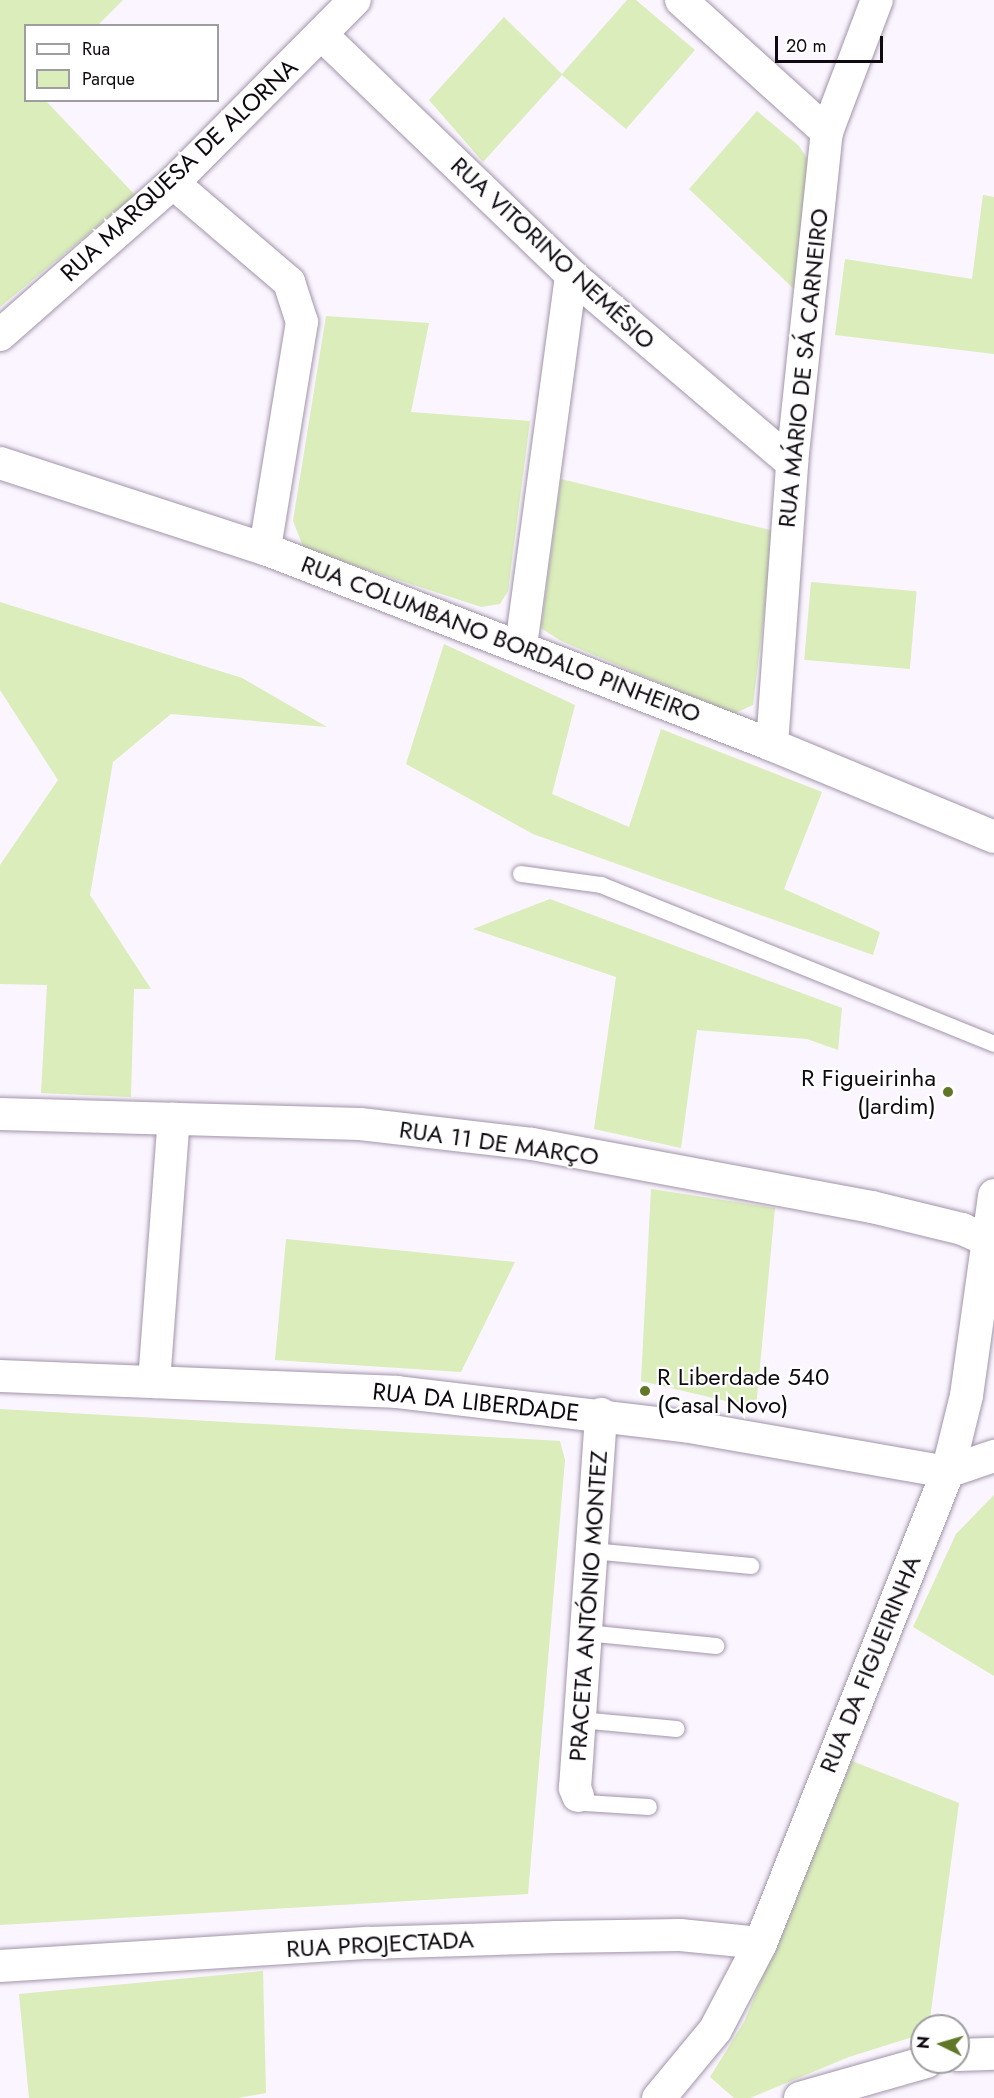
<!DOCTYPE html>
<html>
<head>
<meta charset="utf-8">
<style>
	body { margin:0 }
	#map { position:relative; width:994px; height:2098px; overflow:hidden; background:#faf5fe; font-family:Jost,sans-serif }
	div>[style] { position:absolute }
	.green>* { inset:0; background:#daedba; transform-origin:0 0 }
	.roads { filter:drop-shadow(0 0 2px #a294aa) drop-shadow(0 0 2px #a294aa) }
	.service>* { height:16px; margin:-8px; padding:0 8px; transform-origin:8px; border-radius:8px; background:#fff }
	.minor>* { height:32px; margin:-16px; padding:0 16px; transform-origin:16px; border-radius:16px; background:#fff }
	.tertiary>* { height:33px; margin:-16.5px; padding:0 16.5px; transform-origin:16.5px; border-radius:16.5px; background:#fff }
	.dots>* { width:16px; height:16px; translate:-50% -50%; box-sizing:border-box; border:3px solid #fff; border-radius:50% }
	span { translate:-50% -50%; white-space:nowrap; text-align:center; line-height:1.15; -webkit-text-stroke:4.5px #fff; paint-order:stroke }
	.street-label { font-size:24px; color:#0f0a11 }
	.poi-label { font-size:24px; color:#0f0a11 }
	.right { translate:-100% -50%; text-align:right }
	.left { translate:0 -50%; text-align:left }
	.legend { position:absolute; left:24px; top:24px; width:195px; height:78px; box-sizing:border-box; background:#fff; border:2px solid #9f9da0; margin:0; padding:8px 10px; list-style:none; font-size:18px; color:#0f0a11 }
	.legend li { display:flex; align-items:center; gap:12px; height:30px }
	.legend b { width:30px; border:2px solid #9f9da0 }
	.north { position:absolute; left:910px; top:2014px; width:60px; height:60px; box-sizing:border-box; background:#fff; border:2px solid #9f9da0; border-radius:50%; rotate:275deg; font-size:16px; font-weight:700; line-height:24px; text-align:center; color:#0f0a11 }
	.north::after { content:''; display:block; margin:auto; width:21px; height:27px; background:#607728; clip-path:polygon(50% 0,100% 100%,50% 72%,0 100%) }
	.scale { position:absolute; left:775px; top:36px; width:108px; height:27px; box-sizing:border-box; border:3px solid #0f0a11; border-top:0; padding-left:8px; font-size:18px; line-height:21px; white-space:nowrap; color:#0f0a11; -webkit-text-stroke:4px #fff; paint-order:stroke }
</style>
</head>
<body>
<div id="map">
	<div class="green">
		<i style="clip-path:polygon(0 0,123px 0,98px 25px,26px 26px,26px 100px,46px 101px,135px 195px,0 307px)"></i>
		<i style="clip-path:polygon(627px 0,636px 0,695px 50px,626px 129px,562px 75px,483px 162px,429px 100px,504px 17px,562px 74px)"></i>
		<i style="clip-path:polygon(757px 111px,799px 146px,812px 166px,795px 290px,689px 189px)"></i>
		<i style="clip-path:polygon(983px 195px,994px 197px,994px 354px,835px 335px,845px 259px,972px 279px)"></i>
		<i style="clip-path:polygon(326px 316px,429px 323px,411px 412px,530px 421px,508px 591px,500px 604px,481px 607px,304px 549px,293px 521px)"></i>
		<i style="clip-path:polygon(561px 479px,774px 531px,753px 705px,733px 714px,561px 641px,541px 628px)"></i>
		<i style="left:811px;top:582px;width:106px;height:78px;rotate:5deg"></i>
		<i style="clip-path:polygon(0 602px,242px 678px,327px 727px,171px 714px,113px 762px,90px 895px,151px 989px,134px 989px,131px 1097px,41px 1093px,47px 985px,0 984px,0 865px,58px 780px,0 690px)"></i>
		<i style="clip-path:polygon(444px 644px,575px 705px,552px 794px,629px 827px,661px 729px,822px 792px,784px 889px,880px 932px,873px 955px,533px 834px,406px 764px)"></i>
		<i style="clip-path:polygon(550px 899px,842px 1008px,838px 1050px,807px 1039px,697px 1030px,681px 1148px,594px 1129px,616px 977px,473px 929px)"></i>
		<i style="clip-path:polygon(651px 1189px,775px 1208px,756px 1408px,641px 1381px)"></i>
		<i style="clip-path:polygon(286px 1239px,515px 1262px,461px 1372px,275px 1360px)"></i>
		<i style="clip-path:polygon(0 1409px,560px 1441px,565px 1460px,528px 1894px,0 1925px)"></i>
		<i style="clip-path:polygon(994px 1495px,994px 1676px,913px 1627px,956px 1534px)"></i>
		<i style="clip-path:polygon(852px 1761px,959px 1803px,929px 2026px,922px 2026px,922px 2034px,849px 2057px,750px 2098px,734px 2098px,710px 2077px,744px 2022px)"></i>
		<i style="clip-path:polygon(263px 1971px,266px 2093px,238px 2098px,29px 2098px,19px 1994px)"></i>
	</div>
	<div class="roads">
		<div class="service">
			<i style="left:521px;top:874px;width:81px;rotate:7.8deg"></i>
			<i style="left:601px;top:885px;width:424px;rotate:22deg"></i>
			<i style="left:592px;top:1551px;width:160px;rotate:5.4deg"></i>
			<i style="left:586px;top:1633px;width:131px;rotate:5.7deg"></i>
			<i style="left:580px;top:1720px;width:97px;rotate:5.3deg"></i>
			<i style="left:578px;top:1796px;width:10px;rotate:45deg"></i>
			<i style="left:585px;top:1803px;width:64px;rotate:3.6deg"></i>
		</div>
		<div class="minor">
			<i style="left:681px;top:0;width:197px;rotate:42.1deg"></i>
			<i style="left:322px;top:35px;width:346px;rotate:43.9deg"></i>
			<i style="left:571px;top:275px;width:290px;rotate:40.4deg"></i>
			<i style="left:173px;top:183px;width:153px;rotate:40.5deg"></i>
			<i style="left:289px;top:282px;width:42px;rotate:72deg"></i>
			<i style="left:302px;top:322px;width:230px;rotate:99.3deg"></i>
			<i style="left:0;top:335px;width:230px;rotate:-41.3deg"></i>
			<i style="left:173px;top:183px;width:258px;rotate:-45.2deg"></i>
			<i style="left:0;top:463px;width:279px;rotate:18deg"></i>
			<i style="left:265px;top:549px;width:544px;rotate:21.14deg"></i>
			<i style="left:772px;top:745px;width:240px;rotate:22.5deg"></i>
			<i style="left:521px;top:646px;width:374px;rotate:-82.3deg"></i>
			<i style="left:772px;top:745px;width:283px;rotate:-85.9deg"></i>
			<i style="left:792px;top:463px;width:333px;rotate:-84deg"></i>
			<i style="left:827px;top:132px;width:141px;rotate:-69.3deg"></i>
			<i style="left:0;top:1114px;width:360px;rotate:1.6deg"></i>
			<i style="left:360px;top:1124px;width:173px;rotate:6.6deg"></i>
			<i style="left:532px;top:1144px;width:346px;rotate:10.5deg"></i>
			<i style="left:872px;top:1207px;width:93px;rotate:13.7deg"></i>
			<i style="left:962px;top:1229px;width:35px;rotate:24deg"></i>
			<i style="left:0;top:1376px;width:397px;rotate:2.3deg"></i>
			<i style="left:397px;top:1392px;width:289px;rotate:6.8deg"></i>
			<i style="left:684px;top:1426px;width:267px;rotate:9.9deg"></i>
			<i style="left:947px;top:1472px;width:50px;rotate:-18.8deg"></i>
			<i style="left:154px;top:1382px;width:264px;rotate:-85.7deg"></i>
			<i style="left:578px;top:1796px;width:9px;rotate:-111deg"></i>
			<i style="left:575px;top:1788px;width:375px;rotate:-86deg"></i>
			<i style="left:0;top:1966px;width:369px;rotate:-3.6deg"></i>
			<i style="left:368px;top:1943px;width:189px;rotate:-1.8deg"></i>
			<i style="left:557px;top:1937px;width:123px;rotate:-0.9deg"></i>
			<i style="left:680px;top:1935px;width:80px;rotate:5.7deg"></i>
			<i style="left:958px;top:2055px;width:36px;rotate:-2deg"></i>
			<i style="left:800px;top:2098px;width:131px;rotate:-15.9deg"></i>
		</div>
		<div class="tertiary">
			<i style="left:658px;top:2098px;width:89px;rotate:-50.4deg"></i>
			<i style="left:715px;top:2029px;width:97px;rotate:-62.4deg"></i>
			<i style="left:760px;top:1943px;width:507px;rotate:-68.35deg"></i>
			<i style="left:947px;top:1472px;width:79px;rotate:-76.1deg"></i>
			<i style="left:966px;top:1395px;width:202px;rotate:-82deg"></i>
		</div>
	</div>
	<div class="dots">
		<i style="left:948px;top:1092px;background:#607728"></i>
		<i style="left:645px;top:1391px;background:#607728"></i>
	</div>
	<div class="street-label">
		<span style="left:179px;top:170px;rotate:-43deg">RUA MARQUESA DE ALORNA</span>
		<span style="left:553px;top:253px;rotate:43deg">RUA VITORINO NEMÉSIO</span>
		<span style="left:803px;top:368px;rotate:-84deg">RUA MÁRIO DE SÁ CARNEIRO</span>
		<span style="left:501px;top:639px;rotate:21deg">RUA COLUMBANO BORDALO PINHEIRO</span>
		<span style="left:499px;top:1143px;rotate:8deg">RUA 11 DE MARÇO</span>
		<span style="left:476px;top:1402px;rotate:6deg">RUA DA LIBERDADE</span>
		<span style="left:588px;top:1606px;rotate:-86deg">PRACETA ANTÓNIO MONTEZ</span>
		<span style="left:870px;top:1664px;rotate:-68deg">RUA DA FIGUEIRINHA</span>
		<span style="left:380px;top:1944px;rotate:-3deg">RUA PROJECTADA</span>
	</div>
	<div class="poi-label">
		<span class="right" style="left:936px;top:1092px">R Figueirinha<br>(Jardim)</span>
		<span class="left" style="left:657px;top:1391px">R Liberdade 540<br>(Casal Novo)</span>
	</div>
	<ul class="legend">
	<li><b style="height:8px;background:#fff"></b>Rua</li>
	<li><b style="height:16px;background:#daedba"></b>Parque</li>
	</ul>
	<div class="north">N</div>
	<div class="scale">20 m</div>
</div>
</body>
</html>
